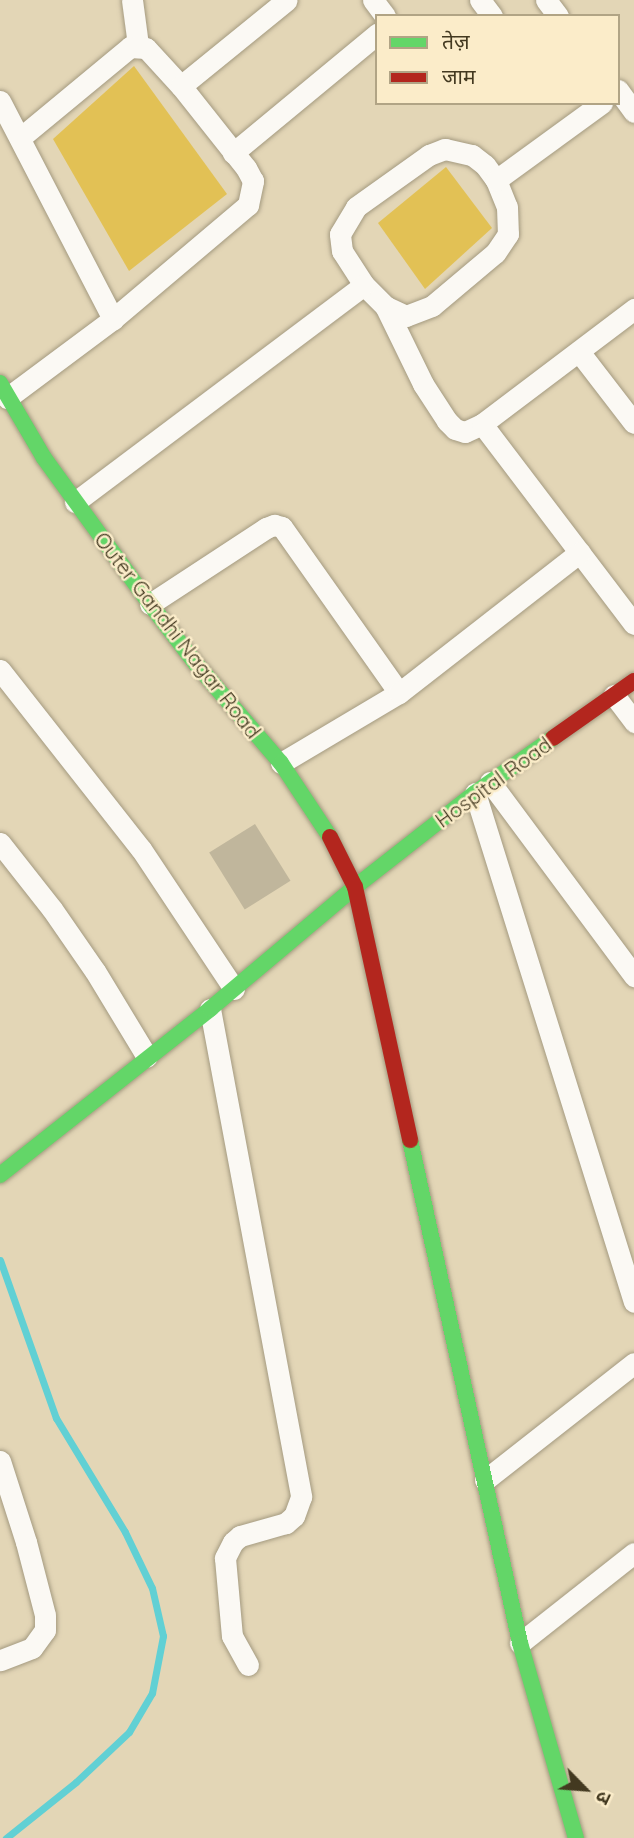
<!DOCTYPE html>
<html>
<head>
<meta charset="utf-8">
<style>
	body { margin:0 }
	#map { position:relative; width:634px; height:1838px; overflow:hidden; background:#e3d6b6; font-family:Quicksand,"Noto Sans Devanagari",sans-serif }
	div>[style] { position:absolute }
	.green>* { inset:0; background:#e2c155 }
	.stream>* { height:7px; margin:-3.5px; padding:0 3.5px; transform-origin:3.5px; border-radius:3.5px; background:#61d0d4 }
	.building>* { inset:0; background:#c0b69c; transform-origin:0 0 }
	.roads { filter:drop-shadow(0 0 2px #a49a80) drop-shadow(0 0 2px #a49a80) }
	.street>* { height:21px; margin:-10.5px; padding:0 10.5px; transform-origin:10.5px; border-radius:10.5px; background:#fbf9f4 }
	.fast>* { height:16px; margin:-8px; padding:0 8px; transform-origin:8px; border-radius:8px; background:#63d668 }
	.jam>* { height:16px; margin:-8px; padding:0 8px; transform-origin:8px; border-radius:8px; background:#b3261e }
	span { translate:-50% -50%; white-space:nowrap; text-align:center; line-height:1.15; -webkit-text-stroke:5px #fbecc9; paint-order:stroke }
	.street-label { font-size:21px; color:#433920 }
	.legend { position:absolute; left:375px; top:14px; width:245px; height:91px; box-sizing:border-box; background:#fbecc9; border:2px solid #b1a485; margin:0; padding:9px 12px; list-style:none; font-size:21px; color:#433920 }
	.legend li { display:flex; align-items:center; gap:14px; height:35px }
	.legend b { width:35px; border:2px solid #b1a485 }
	.north { position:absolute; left:550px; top:1754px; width:70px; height:70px; -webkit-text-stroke:5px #fbecc9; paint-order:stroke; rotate:115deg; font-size:19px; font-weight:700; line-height:28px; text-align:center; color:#433920 }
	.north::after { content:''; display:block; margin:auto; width:24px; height:32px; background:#433920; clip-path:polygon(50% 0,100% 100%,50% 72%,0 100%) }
</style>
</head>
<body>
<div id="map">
	<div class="green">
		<i style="clip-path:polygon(134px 66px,227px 194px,129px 271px,53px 139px)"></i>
		<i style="clip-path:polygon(446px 167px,492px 228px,425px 289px,378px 223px)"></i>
	</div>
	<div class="stream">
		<i style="left:0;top:1260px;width:168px;rotate:70.5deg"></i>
		<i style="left:56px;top:1418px;width:133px;rotate:58.8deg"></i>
		<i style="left:125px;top:1532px;width:62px;rotate:64.3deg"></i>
		<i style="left:152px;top:1588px;width:49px;rotate:77.1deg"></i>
		<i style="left:163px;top:1636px;width:58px;rotate:100.9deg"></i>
		<i style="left:152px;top:1693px;width:45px;rotate:120.5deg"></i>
		<i style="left:129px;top:1732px;width:73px;rotate:136.7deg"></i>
		<i style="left:76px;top:1782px;width:90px;rotate:141.3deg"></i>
	</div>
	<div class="building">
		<i style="left:255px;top:824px;width:67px;height:54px;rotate:58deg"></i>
	</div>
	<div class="roads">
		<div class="street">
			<i style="left:132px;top:0;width:45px;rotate:82.4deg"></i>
			<i style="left:373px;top:0;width:20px;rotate:53deg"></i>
			<i style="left:480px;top:0;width:20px;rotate:53deg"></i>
			<i style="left:546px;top:0;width:20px;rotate:53deg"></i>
			<i style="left:618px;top:90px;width:27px;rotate:54deg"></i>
			<i style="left:0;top:101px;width:246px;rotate:62.6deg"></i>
			<i style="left:20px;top:138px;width:143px;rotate:-39.6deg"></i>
			<i style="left:130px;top:47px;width:16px;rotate:4deg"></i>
			<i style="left:146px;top:48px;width:52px;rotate:47.4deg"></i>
			<i style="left:445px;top:149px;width:28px;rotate:13deg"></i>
			<i style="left:472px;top:155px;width:16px;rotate:38deg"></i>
			<i style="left:485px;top:165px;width:19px;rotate:54deg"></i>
			<i style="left:496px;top:180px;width:29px;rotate:68deg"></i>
			<i style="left:507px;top:207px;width:27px;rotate:88deg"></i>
			<i style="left:508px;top:234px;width:23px;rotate:124deg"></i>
			<i style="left:495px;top:253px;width:82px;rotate:139.9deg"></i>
			<i style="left:432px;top:306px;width:28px;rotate:159deg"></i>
			<i style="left:406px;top:316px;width:23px;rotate:-155deg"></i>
			<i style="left:385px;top:306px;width:30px;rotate:-135deg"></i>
			<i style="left:364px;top:285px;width:40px;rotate:-122.9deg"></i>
			<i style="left:342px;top:251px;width:17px;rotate:-97deg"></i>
			<i style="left:340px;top:234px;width:31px;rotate:-59deg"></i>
			<i style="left:356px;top:207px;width:90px;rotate:-35.5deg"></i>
			<i style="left:429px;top:155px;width:17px;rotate:-21deg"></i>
			<i style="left:233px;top:153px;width:187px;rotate:-39.6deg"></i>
			<i style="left:496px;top:180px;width:131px;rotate:-36deg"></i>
			<i style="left:385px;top:306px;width:87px;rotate:64deg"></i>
			<i style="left:423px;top:384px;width:44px;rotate:57deg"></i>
			<i style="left:447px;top:421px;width:11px;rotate:45deg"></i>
			<i style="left:455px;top:429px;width:10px;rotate:17deg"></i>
			<i style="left:465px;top:432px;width:19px;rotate:-25deg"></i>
			<i style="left:482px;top:424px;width:191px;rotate:-37.1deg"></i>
			<i style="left:580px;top:353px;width:88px;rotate:52.4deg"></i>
			<i style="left:7px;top:398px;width:132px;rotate:-36.7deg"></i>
			<i style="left:113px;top:319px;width:177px;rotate:-40.2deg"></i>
			<i style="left:248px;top:205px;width:25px;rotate:-78deg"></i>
			<i style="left:253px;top:181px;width:15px;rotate:-118deg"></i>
			<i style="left:246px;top:168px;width:105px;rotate:-128.4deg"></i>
			<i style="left:181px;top:86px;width:136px;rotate:-39.1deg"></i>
			<i style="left:482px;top:424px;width:251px;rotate:52.8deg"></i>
			<i style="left:75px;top:502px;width:361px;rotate:-36.9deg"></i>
			<i style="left:150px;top:604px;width:139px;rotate:-33.2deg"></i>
			<i style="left:266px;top:528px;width:9px;rotate:-21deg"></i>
			<i style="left:274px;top:525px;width:8px;rotate:14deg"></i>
			<i style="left:282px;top:527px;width:203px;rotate:54.8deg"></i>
			<i style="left:0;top:670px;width:228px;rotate:51.8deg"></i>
			<i style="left:141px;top:849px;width:168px;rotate:56.4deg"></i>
			<i style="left:614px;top:695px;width:34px;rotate:53deg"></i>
			<i style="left:281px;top:763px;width:137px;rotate:-30.7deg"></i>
			<i style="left:399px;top:693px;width:229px;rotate:-37.9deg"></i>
			<i style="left:490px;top:782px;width:242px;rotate:53.4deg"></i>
			<i style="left:475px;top:793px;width:533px;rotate:72.65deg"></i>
			<i style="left:0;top:843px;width:84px;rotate:51.8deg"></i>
			<i style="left:52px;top:909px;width:75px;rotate:55.3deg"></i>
			<i style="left:95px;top:971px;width:100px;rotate:58.8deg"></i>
			<i style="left:210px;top:1009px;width:496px;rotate:79.4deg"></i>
			<i style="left:301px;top:1497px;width:20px;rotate:110deg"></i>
			<i style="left:294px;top:1516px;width:11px;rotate:139deg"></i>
			<i style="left:286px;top:1523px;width:48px;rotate:164.2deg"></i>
			<i style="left:240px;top:1536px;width:9px;rotate:139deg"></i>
			<i style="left:233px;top:1542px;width:18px;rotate:117deg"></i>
			<i style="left:225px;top:1558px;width:78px;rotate:84.9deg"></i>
			<i style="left:232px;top:1636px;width:33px;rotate:61deg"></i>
			<i style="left:0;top:1461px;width:85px;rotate:72.2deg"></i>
			<i style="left:26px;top:1542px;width:75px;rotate:75.4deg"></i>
			<i style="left:45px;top:1615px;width:15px;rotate:90deg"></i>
			<i style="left:45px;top:1630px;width:22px;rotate:126deg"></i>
			<i style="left:32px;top:1648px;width:34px;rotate:159deg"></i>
			<i style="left:485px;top:1480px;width:189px;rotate:-38.1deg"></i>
			<i style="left:520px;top:1643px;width:145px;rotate:-38.3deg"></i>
		</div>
		<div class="fast">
			<i style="left:0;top:383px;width:87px;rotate:59.6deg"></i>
			<i style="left:44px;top:458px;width:180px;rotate:54deg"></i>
			<i style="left:150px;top:604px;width:77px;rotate:52.4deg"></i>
			<i style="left:197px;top:665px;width:129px;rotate:49.4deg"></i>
			<i style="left:281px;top:763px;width:89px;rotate:56.5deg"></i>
			<i style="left:410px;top:1140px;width:515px;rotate:77.66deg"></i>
			<i style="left:520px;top:1643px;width:203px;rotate:74deg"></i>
			<i style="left:0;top:1175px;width:268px;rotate:-38.3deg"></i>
			<i style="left:210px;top:1009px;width:189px;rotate:-40.1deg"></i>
			<i style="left:355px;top:887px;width:152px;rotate:-38.1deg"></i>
			<i style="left:475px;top:793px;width:95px;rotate:-35.2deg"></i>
		</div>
		<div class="jam">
			<i style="left:553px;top:738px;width:99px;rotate:-35.1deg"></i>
			<i style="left:330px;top:837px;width:56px;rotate:63.4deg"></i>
			<i style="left:355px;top:887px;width:259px;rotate:77.7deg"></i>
		</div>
	</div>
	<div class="street-label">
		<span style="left:178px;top:635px;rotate:52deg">Outer Gandhi Nagar Road</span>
		<span style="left:493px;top:782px;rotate:-36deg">Hospital Road</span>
	</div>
	<ul class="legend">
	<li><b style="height:9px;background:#63d668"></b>तेज़</li>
	<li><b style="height:9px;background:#b3261e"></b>जाम</li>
	</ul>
	<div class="north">उ</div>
</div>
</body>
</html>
